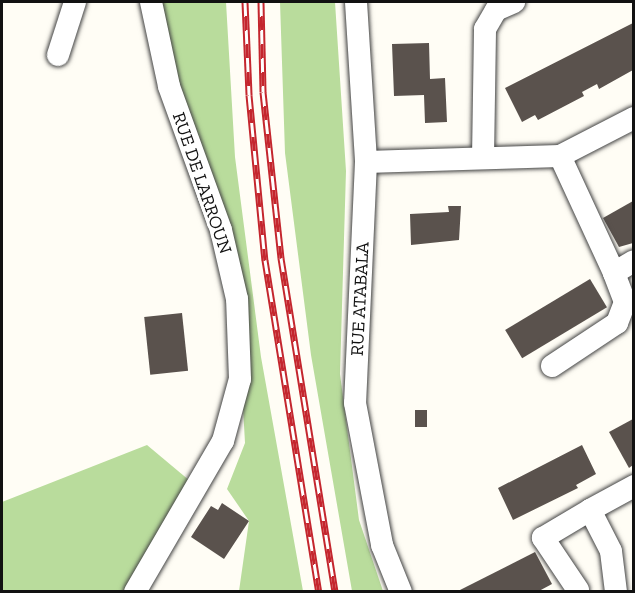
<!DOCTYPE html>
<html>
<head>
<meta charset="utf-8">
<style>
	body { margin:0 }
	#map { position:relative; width:635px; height:593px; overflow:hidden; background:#fffdf5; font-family:"Zilla Slab",serif }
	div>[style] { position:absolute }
	.forest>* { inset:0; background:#b9dc9c }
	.building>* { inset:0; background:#5a524d; transform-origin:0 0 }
	.roads { filter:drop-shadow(0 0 2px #444) drop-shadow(0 0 2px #444) }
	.minor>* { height:22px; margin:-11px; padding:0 11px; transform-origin:11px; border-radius:11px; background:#fff }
	.rail>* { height:7px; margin-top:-3.5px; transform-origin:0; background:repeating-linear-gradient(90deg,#fff 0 14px,#c4262e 0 28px); box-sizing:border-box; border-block:2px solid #c4262e }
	span { translate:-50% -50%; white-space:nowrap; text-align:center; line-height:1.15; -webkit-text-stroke:6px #fff; paint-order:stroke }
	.street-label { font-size:18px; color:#111 }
	.frame { position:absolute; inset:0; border:3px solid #111; pointer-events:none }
</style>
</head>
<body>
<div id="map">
	<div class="forest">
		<i style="clip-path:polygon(153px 2px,226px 2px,235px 157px,261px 357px,303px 591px,239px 591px,249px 521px,227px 489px,245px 443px,237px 299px)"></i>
		<i style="clip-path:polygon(280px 2px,335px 2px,346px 171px,340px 374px,359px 520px,383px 591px,352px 591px,311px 355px,285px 153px)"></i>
		<i style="clip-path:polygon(147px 445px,196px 486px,135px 591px,2px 591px,2px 502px)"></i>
	</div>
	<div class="building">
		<i style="clip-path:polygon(633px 23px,633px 70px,599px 89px,597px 84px,582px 92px,584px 96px,538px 120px,535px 115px,522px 122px,505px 88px)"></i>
		<i style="clip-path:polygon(429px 43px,430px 79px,445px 78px,447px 122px,425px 123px,424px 95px,394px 96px,392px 44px)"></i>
		<i style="clip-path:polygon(633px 201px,633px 243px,619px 247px,603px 218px)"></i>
		<i style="clip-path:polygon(448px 206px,461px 206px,459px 240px,411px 245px,410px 214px,449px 212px)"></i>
		<i style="left:590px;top:279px;width:33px;height:99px;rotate:59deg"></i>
		<i style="left:182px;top:313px;width:58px;height:38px;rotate:84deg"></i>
		<i style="left:415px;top:410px;width:12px;height:17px"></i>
		<i style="clip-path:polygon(633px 419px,633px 465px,629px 468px,609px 432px)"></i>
		<i style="clip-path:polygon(582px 445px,596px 474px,576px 485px,578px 488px,513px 520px,498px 488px)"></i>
		<i style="clip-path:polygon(222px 503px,249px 521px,224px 559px,191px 537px,211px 506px,218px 510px)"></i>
		<i style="clip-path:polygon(535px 552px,552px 584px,539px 591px,458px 591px)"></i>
	</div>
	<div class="roads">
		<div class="minor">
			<i style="left:356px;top:2px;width:160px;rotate:86.4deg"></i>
			<i style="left:366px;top:162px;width:241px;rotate:92.6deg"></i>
			<i style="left:355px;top:403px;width:145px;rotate:79.2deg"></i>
			<i style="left:382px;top:545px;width:51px;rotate:68deg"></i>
			<i style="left:58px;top:55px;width:56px;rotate:-72.2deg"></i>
			<i style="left:560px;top:156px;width:129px;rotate:65.2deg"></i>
			<i style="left:483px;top:158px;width:129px;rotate:-89.1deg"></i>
			<i style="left:485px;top:29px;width:22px;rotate:-60deg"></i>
			<i style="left:496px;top:10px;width:20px;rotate:-24deg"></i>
			<i style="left:366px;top:162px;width:194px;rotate:-1.8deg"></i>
			<i style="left:560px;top:156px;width:83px;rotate:-27.2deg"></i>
			<i style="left:552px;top:366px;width:78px;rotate:-33.5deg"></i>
			<i style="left:617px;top:323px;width:22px;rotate:-69deg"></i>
			<i style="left:625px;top:302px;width:31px;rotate:-111deg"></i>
			<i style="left:614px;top:273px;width:23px;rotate:-31deg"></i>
			<i style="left:578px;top:590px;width:63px;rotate:-123.9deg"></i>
			<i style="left:543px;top:538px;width:55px;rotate:-30.8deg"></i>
			<i style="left:135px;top:592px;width:175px;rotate:-59.8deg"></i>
			<i style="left:223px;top:441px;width:64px;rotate:-74.7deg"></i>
			<i style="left:240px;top:379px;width:80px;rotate:-92.1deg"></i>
			<i style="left:237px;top:299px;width:71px;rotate:-103.1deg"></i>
			<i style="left:221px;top:230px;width:153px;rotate:-109.9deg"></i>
			<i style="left:169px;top:86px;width:86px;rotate:-102.1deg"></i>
			<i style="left:616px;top:592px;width:41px;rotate:-97deg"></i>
			<i style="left:611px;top:551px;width:46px;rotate:-117.1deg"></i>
			<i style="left:590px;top:510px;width:50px;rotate:-28.6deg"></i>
		</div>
	</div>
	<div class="rail">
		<i style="left:245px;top:2px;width:93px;rotate:87.5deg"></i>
		<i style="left:249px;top:95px;width:166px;rotate:84.5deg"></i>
		<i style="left:265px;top:260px;width:336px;rotate:80.8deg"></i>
		<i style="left:261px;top:2px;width:90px;rotate:88.7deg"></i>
		<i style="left:263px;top:92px;width:167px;rotate:83.8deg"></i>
		<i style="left:281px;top:258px;width:338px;rotate:80.8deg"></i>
	</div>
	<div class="street-label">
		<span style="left:202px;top:183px;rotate:71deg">RUE DE LARROUN</span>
		<span style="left:360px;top:299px;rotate:-87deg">RUE ATABALA</span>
	</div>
	<div class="frame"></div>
</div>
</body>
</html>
